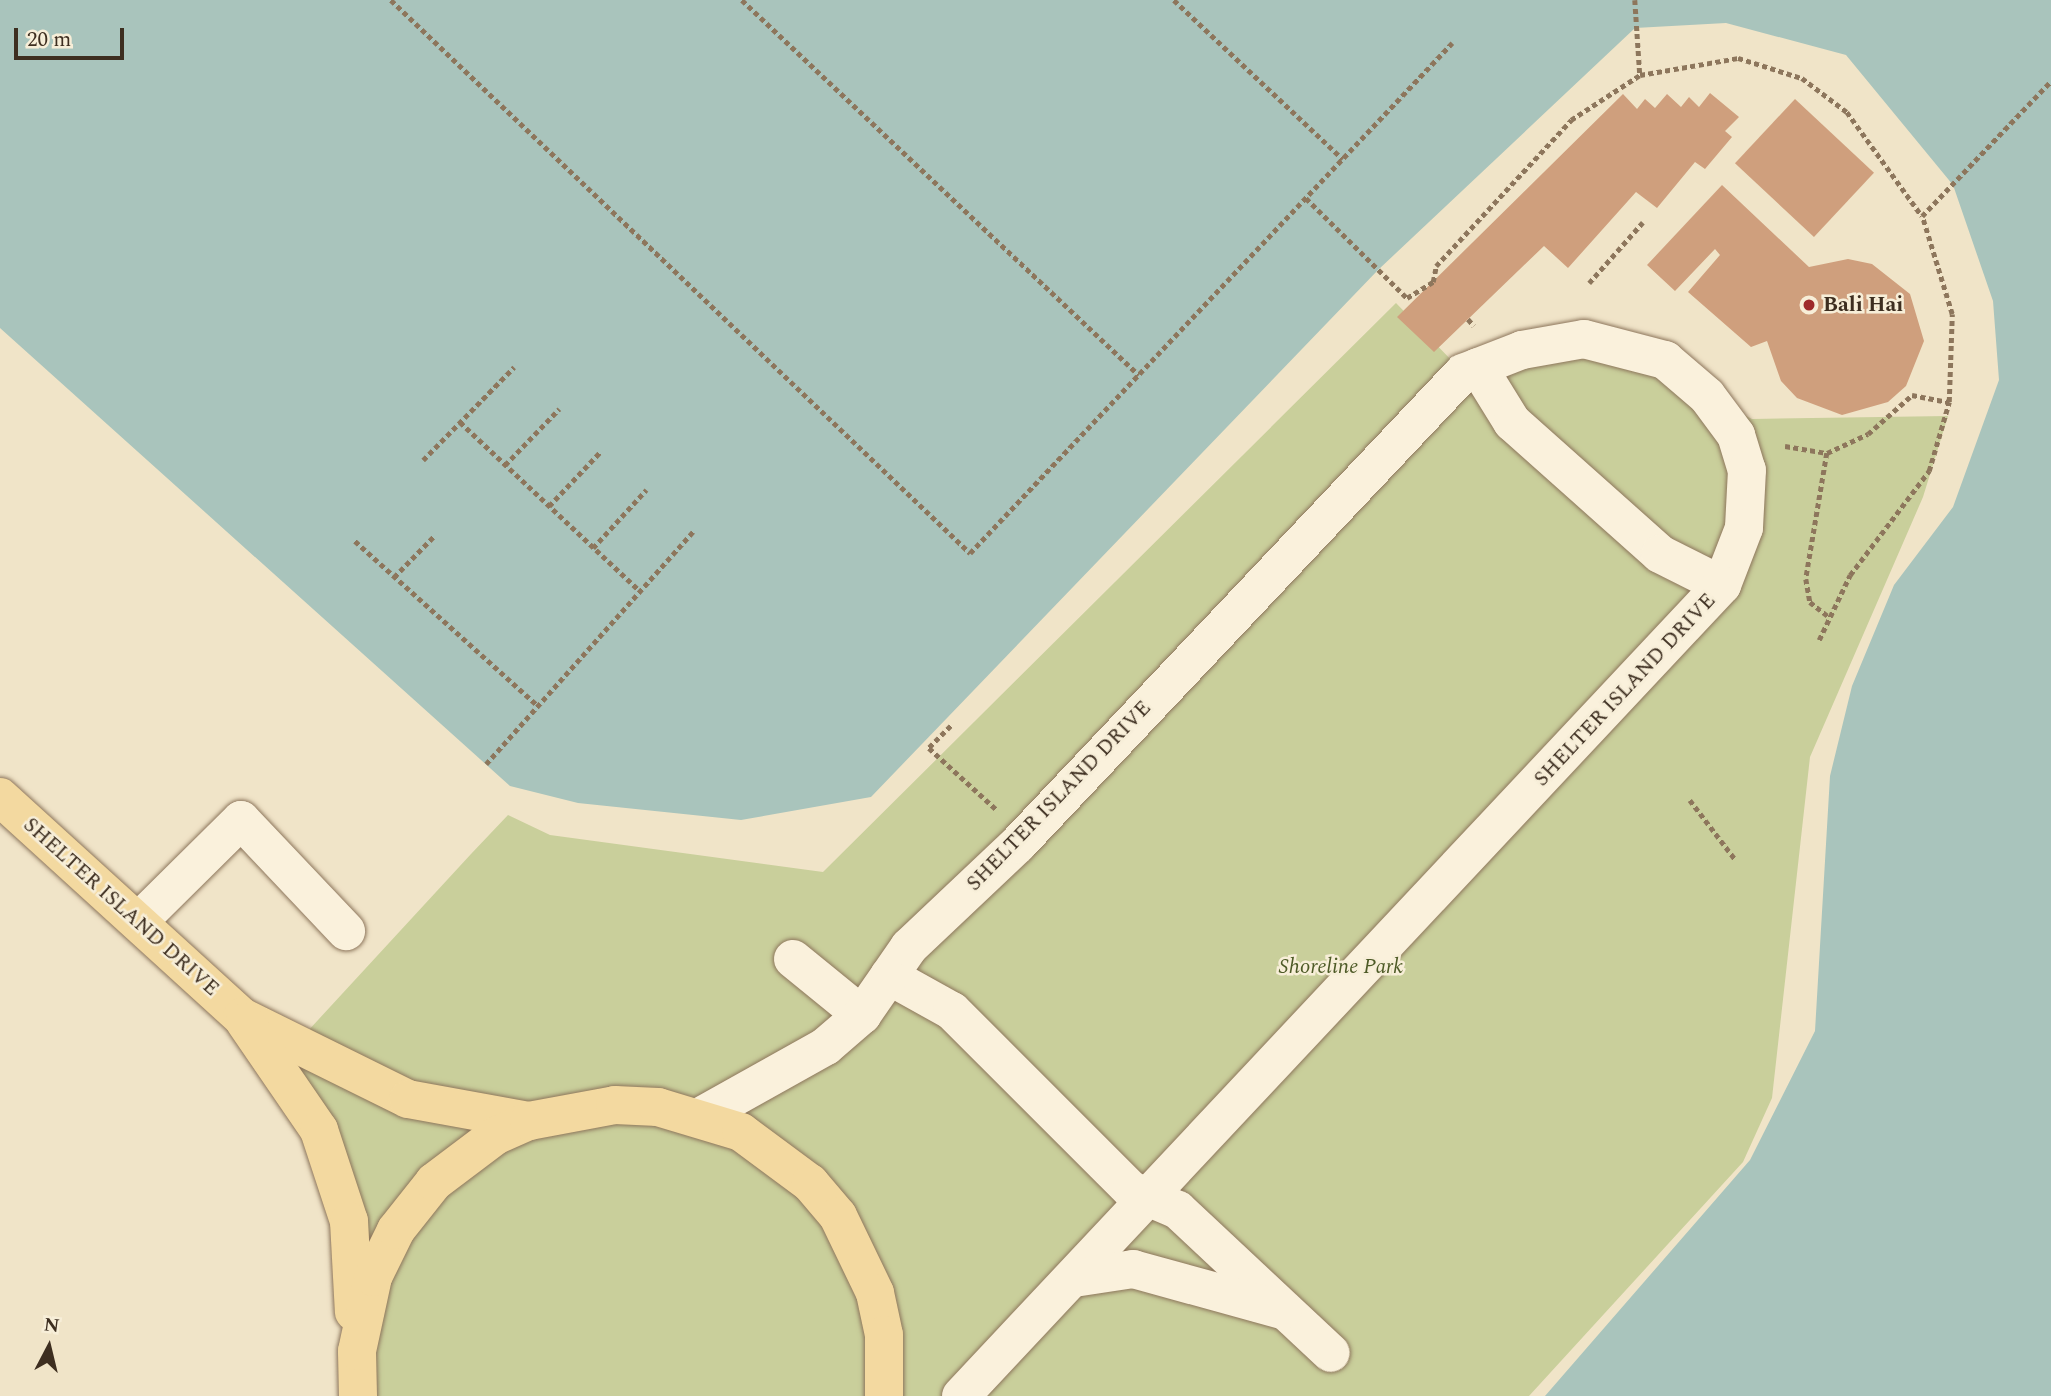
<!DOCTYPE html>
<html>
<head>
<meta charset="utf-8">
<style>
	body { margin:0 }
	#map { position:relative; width:2051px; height:1396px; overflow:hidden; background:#f0e4c8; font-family:Spectral,serif }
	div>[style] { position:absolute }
	.green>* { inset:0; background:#c9cf9b }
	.water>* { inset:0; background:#a9c4bc }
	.building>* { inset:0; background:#cf9f7d; transform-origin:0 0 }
	.path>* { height:4.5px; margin-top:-2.25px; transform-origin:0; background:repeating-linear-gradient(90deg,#8d765c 0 5px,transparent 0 8.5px) }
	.roads { filter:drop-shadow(0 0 2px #8d765c) drop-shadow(0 0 2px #8d765c) }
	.minor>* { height:38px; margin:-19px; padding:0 19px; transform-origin:19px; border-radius:19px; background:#faf1dc }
	.major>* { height:38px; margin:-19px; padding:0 19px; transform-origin:19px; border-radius:19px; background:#f3d9a0 }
	.dots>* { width:19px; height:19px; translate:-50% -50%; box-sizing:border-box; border:4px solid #f7eed8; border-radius:50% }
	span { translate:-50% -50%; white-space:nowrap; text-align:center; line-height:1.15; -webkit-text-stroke:5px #f7eed8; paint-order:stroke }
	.poi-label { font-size:21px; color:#3d2e20; font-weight:700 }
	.left { translate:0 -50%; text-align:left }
	.street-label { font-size:21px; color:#3d2e20 }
	.park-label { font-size:21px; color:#4d5a26; font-style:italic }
	.north { position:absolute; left:14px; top:1312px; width:70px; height:70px; -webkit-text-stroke:5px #f7eed8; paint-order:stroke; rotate:7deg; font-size:19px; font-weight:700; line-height:28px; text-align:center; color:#3d2e20 }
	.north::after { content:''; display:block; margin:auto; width:24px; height:32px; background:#3d2e20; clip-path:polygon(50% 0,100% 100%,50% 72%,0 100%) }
	.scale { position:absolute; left:14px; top:28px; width:110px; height:32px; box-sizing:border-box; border:4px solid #3d2e20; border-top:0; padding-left:9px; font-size:21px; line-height:24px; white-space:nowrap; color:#3d2e20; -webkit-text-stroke:5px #f7eed8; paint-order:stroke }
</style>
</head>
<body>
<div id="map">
	<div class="green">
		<i style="clip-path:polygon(1396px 303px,1457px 366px,1599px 340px,1752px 419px,1948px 416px,1923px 497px,1810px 757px,1772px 1098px,1743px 1162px,1529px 1396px,370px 1396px,367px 1273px,283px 1058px,471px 854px,508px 815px,550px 835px,823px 872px)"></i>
	</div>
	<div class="water">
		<i style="clip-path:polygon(0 0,2051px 0,2051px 1396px,1545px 1396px,1750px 1160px,1815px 1031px,1830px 776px,1852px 686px,1894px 585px,1953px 507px,1999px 380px,1993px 301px,1953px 185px,1846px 55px,1726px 23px,1635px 28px,1378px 270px,871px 797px,741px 820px,578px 803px,510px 786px,0 328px)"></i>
	</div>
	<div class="building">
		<i style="clip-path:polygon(1710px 93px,1739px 117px,1725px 131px,1732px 137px,1705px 169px,1695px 162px,1657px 208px,1636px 192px,1568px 268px,1544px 246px,1434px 352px,1397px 317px,1623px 94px,1637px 109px,1645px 99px,1655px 108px,1667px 94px,1681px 107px,1689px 97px,1699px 107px)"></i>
		<i style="left:1795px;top:99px;width:108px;height:88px;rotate:43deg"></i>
		<i style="clip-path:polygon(1722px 185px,1809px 267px,1848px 259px,1872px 264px,1910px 294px,1924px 341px,1906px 386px,1888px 402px,1842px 415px,1797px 398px,1781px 381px,1767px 341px,1751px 347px,1688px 292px,1720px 255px,1715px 249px,1675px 291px,1647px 265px)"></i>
	</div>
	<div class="path">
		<i style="left:391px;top:0;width:801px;rotate:43.68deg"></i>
		<i style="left:970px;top:553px;width:702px;rotate:-46.62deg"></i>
		<i style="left:742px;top:0;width:546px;rotate:43.37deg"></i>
		<i style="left:1174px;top:0;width:232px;rotate:43.3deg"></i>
		<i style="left:1635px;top:0;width:75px;rotate:86.2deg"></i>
		<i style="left:1640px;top:75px;width:99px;rotate:-9.8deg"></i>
		<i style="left:1738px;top:58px;width:67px;rotate:17.4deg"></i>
		<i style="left:1802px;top:78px;width:56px;rotate:37.1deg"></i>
		<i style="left:1847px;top:112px;width:128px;rotate:54.2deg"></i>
		<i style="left:1306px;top:198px;width:142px;rotate:44.7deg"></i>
		<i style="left:1407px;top:298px;width:31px;rotate:-32deg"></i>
		<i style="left:1433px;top:282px;width:16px;rotate:-79deg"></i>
		<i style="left:1436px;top:266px;width:199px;rotate:-47.2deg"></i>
		<i style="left:1571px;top:120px;width:82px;rotate:-33.1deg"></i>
		<i style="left:1589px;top:283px;width:81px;rotate:-48.5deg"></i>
		<i style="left:1468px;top:319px;width:9px;rotate:49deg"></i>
		<i style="left:460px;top:422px;width:245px;rotate:43.2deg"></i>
		<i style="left:1785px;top:446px;width:43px;rotate:9.5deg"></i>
		<i style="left:1827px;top:453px;width:45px;rotate:-24.9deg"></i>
		<i style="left:1868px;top:434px;width:59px;rotate:-41.6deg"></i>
		<i style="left:1912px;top:395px;width:38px;rotate:11deg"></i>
		<i style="left:1949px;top:402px;width:88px;rotate:-88deg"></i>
		<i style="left:1952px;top:314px;width:102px;rotate:-107deg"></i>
		<i style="left:1922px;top:216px;width:187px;rotate:-46.3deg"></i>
		<i style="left:1827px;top:453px;width:128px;rotate:99.5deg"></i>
		<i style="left:1806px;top:579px;width:23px;rotate:80deg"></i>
		<i style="left:1810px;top:602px;width:23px;rotate:38deg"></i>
		<i style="left:423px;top:460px;width:130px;rotate:-45.6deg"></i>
		<i style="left:505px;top:465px;width:78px;rotate:-46deg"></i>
		<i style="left:549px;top:506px;width:76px;rotate:-46.6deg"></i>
		<i style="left:355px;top:541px;width:245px;rotate:42deg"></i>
		<i style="left:593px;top:548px;width:79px;rotate:-47.6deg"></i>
		<i style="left:394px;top:577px;width:57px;rotate:-45.7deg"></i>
		<i style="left:1819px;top:640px;width:72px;rotate:-64.5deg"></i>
		<i style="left:1850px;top:575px;width:131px;rotate:-52.8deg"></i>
		<i style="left:1929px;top:471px;width:72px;rotate:-73.8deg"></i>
		<i style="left:951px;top:726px;width:31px;rotate:135deg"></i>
		<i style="left:929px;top:748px;width:92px;rotate:42.4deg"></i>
		<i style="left:486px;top:764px;width:311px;rotate:-48.3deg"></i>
		<i style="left:1690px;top:800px;width:74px;rotate:52.7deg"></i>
	</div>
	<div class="roads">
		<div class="minor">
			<i style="left:1478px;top:367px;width:65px;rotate:58.3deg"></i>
			<i style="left:1512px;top:422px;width:198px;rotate:41.7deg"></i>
			<i style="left:1660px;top:554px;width:69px;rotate:26.6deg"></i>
			<i style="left:138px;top:922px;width:145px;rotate:-44.7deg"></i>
			<i style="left:241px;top:820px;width:153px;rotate:46.6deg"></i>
			<i style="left:793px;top:959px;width:89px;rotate:39.1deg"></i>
			<i style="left:889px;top:976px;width:72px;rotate:29.1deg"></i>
			<i style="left:952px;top:1011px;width:253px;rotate:45deg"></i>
			<i style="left:1131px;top:1190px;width:51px;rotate:23.1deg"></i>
			<i style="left:1178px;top:1210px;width:209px;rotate:43.1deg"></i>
			<i style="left:701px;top:1116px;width:143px;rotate:-29.2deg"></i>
			<i style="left:826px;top:1046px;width:48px;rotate:-40.7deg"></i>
			<i style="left:862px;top:1015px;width:83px;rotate:-55.3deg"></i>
			<i style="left:909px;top:947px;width:150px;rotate:-43.4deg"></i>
			<i style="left:1018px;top:844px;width:648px;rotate:-46.63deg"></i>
			<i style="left:1463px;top:373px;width:63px;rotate:-21.3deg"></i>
			<i style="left:1522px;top:350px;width:63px;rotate:-10.1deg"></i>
			<i style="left:1584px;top:339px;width:84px;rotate:14.5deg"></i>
			<i style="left:1665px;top:360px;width:55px;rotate:40.6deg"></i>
			<i style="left:1707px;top:396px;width:49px;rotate:53.4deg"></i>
			<i style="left:1736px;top:435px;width:37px;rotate:73deg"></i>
			<i style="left:1747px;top:470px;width:58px;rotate:93deg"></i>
			<i style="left:1744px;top:528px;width:61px;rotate:111.1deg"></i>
			<i style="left:1722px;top:585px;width:1112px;rotate:133.18deg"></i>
			<i style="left:1074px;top:1278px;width:60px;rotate:-8.7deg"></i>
			<i style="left:1133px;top:1269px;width:155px;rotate:15.4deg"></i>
		</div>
		<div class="major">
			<i style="left:0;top:797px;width:327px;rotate:42.3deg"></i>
			<i style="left:242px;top:1017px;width:185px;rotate:26.3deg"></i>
			<i style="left:408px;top:1099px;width:123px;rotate:10.3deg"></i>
			<i style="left:245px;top:1022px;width:131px;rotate:55.6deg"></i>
			<i style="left:319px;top:1130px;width:96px;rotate:71.8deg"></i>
			<i style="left:349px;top:1221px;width:91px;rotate:86.9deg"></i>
			<i style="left:358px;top:1396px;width:45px;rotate:-91.3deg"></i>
			<i style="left:357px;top:1351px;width:76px;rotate:-77.8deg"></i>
			<i style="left:373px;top:1277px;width:52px;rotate:-63.9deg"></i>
			<i style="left:396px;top:1230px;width:61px;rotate:-51.6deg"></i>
			<i style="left:434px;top:1182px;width:76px;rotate:-37deg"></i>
			<i style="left:495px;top:1136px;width:37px;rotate:-24deg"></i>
			<i style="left:529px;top:1121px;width:87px;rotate:-10.5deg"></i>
			<i style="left:615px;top:1105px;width:43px;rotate:2.7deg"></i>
			<i style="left:658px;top:1107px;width:87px;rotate:16.8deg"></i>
			<i style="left:741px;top:1132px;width:86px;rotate:36.5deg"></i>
			<i style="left:810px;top:1183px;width:43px;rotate:49.7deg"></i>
			<i style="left:838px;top:1216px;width:85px;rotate:64.3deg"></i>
			<i style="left:875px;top:1293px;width:43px;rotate:77.9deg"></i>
			<i style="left:884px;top:1335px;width:61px;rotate:90deg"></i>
		</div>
	</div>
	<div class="dots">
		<i style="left:1809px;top:305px;background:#9e2a2b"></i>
	</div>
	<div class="poi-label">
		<span class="left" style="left:1823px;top:305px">Bali Hai</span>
	</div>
	<div class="street-label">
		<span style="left:1625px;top:690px;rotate:-47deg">SHELTER ISLAND DRIVE</span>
		<span style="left:1059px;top:796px;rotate:-46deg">SHELTER ISLAND DRIVE</span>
		<span style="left:121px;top:907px;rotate:42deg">SHELTER ISLAND DRIVE</span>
	</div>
	<div class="park-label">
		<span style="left:1341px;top:967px">Shoreline Park</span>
	</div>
	<div class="north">N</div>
	<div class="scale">20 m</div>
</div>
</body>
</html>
